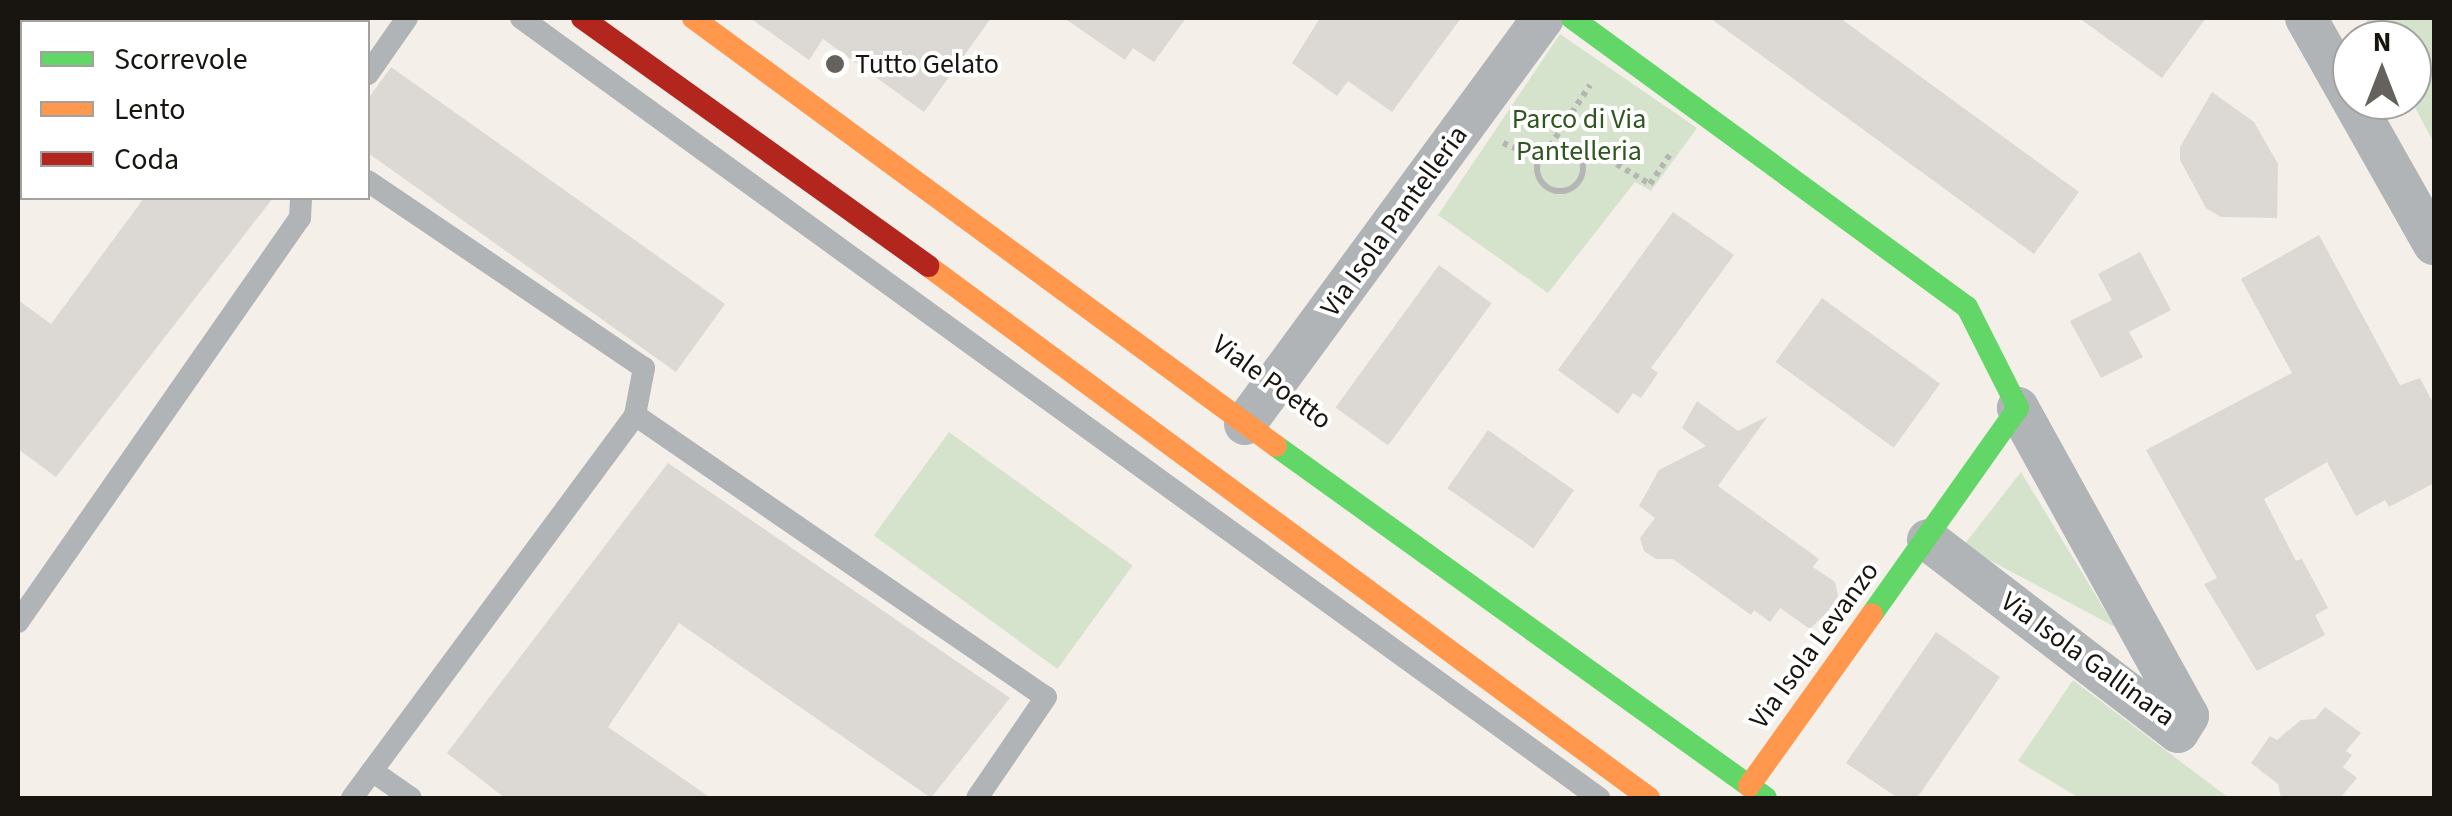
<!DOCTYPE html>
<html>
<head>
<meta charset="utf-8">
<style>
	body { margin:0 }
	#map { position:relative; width:2452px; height:816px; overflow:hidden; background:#f4f0e9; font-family:"Source Sans 3",sans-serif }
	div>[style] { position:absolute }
	.green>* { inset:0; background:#d6e3cc; transform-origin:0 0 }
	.building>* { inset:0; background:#dcd8d3; transform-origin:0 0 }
	.path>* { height:6px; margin-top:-3px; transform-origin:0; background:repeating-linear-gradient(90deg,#b5b5b6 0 5px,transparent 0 10px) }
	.path>.ring { margin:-3px; padding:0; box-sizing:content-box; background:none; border:6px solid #b5b5b6; border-radius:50% }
	.lane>* { height:22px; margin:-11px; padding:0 11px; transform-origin:11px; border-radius:11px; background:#b1b4b6 }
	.street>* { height:42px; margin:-21px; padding:0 21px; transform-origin:21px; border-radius:21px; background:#b1b4b6 }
	.fast>* { height:22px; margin:-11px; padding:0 11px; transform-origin:11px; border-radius:11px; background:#63d668 }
	.slow>* { height:22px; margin:-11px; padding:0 11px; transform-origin:11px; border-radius:11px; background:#ff974d }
	.jam>* { height:22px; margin:-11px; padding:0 11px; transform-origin:11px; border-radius:11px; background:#b3261e }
	.dots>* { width:28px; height:28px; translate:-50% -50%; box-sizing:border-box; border:5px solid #fff; border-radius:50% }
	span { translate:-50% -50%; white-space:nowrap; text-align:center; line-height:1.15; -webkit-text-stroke:8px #fff; paint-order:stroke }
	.poi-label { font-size:28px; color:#181511 }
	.left { translate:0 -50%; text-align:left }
	.park-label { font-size:28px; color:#30561f }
	.street-label { font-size:28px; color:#181511 }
	.frame { position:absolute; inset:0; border:20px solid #181511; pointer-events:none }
	.legend { position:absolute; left:20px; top:20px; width:350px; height:180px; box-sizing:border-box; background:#fff; border:2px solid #a3a1a0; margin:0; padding:12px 18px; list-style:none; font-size:30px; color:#181511 }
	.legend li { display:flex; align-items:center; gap:20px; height:50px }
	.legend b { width:50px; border:2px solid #a3a1a0 }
	.north { position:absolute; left:2332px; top:20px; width:100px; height:100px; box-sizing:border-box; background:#fff; border:2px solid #a3a1a0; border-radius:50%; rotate:0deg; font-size:28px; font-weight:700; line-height:40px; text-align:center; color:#181511 }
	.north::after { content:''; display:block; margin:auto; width:35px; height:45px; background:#65625d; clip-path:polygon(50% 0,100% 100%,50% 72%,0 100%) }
</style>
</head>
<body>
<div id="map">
	<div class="green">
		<i style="clip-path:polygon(2365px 18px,2434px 18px,2434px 143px,2411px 100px,2412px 40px,2377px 40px)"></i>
		<i style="clip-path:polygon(1560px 34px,1697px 128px,1651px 191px,1635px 182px,1548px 293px,1438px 215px)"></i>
		<i style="left:949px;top:432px;width:227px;height:128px;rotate:36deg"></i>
		<i style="clip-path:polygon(2021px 472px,2115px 627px,1963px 546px)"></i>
		<i style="clip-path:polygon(2073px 680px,2193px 771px,2229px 798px,2079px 798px,2018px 761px)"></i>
	</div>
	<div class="building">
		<i style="clip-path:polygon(750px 18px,991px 18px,924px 112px,823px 39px,809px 60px)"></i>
		<i style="clip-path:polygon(1064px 18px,1186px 18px,1154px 62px,1133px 48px,1125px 60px)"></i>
		<i style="clip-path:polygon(1320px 18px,1461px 18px,1392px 112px,1348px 81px,1337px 96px,1292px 63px)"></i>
		<i style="clip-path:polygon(1710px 18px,1840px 18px,2079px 192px,2034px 254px)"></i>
		<i style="clip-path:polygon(2079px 18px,2206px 18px,2162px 78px)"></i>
		<i style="clip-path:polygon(391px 67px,725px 304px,676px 372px,368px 153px,368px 99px)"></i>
		<i style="clip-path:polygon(2212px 92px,2254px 122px,2278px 164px,2277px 218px,2221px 217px,2206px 208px,2180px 160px,2180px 147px)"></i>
		<i style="clip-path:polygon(144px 198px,273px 198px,56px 477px,18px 449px,18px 300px,51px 324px)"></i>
		<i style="clip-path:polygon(1673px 212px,1734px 255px,1651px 368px,1658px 373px,1641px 398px,1633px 393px,1618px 414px,1558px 370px)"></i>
		<i style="clip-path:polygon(2319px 235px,2400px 385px,2420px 378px,2434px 405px,2434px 483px,2389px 507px,2385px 500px,2356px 516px,2327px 462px,2264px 499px,2296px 561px,2302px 559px,2328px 608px,2315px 615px,2325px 635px,2257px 671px,2204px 584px,2217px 578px,2146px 450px,2292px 373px,2241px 279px)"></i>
		<i style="clip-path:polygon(2140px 252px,2171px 310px,2129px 332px,2143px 357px,2101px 378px,2070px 321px,2112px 300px,2098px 274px)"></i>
		<i style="left:1439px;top:265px;width:65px;height:176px;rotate:36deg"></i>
		<i style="left:1822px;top:298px;width:146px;height:79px;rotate:36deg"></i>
		<i style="clip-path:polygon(1697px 401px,1738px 431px,1768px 416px,1718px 486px,1819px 559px,1813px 567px,1835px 582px,1839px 600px,1810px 629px,1780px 608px,1770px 622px,1754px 610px,1751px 615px,1673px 559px,1656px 559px,1644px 551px,1640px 538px,1655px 518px,1639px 506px,1659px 470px,1706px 446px,1682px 428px)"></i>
		<i style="left:1488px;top:430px;width:105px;height:71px;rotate:35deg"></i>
		<i style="clip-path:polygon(668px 463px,1010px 698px,931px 798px,679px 623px,608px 727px,711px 798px,505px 798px,447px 753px)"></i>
		<i style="clip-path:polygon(1936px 632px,2000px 677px,1917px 798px,1898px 798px,1846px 763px)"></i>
		<i style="clip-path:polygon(2325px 707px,2361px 733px,2346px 751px,2352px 755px,2343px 767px,2357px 778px,2340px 798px,2281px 798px,2278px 784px,2251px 763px,2270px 736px,2277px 740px,2301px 720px,2315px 719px)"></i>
	</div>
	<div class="path">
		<i style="left:1503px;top:143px;width:38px;rotate:23deg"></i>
		<i class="ring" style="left:1537px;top:145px;width:40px;height:40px"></i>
		<i style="left:1550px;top:146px;width:73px;rotate:-56.7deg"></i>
		<i style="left:1571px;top:147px;width:20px;rotate:6deg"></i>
		<i style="left:1591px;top:149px;width:69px;rotate:30.7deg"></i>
		<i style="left:1650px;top:184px;width:40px;rotate:-56deg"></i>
	</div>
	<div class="lane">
		<i style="left:521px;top:18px;width:1331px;rotate:35.89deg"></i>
		<i style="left:368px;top:74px;width:68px;rotate:-55.1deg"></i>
		<i style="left:635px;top:415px;width:498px;rotate:34.5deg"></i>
		<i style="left:1046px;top:697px;width:122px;rotate:124.3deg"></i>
		<i style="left:18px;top:622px;width:493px;rotate:-55.1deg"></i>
		<i style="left:300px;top:218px;width:20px;rotate:-87deg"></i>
		<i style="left:372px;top:771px;width:47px;rotate:34.7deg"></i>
		<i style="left:352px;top:798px;width:476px;rotate:-53.5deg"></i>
		<i style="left:635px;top:415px;width:48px;rotate:-79.2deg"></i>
		<i style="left:644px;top:368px;width:333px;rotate:-145.9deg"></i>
	</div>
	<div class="street">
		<i style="left:2306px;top:18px;width:260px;rotate:60.5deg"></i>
		<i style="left:1245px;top:424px;width:504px;rotate:-53.72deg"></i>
		<i style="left:1928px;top:540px;width:315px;rotate:37.5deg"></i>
		<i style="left:2178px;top:732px;width:19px;rotate:-58deg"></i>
		<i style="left:2188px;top:716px;width:352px;rotate:-118.9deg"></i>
	</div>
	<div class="fast">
		<i style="left:1572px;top:18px;width:489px;rotate:36.2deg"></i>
		<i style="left:1967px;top:307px;width:113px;rotate:63.2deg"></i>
		<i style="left:2018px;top:408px;width:252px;rotate:125.3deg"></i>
		<i style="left:1276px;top:446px;width:603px;rotate:35.69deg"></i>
	</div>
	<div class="slow">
		<i style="left:693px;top:18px;width:723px;rotate:36.28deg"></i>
		<i style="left:928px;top:266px;width:896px;rotate:36.42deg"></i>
		<i style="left:1749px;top:786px;width:211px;rotate:-54.4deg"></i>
	</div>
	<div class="jam">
		<i style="left:582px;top:18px;width:426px;rotate:35.6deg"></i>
	</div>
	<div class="dots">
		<i style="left:835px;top:64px;background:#65625d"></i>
	</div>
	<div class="poi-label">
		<span class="left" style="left:855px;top:64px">Tutto Gelato</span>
	</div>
	<div class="park-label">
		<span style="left:1579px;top:135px">Parco di Via<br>Pantelleria</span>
	</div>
	<div class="street-label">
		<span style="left:1394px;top:221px;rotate:-54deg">Via Isola Pantelleria</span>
		<span style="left:1272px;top:382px;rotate:36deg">Viale Poetto</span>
		<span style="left:1814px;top:645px;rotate:-54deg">Via Isola Levanzo</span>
		<span style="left:2088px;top:659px;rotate:36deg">Via Isola Gallinara</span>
	</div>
	<div class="frame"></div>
	<ul class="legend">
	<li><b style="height:12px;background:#63d668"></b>Scorrevole</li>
	<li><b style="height:12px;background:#ff974d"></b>Lento</li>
	<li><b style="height:12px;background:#b3261e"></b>Coda</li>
	</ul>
	<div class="north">N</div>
</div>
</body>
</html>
